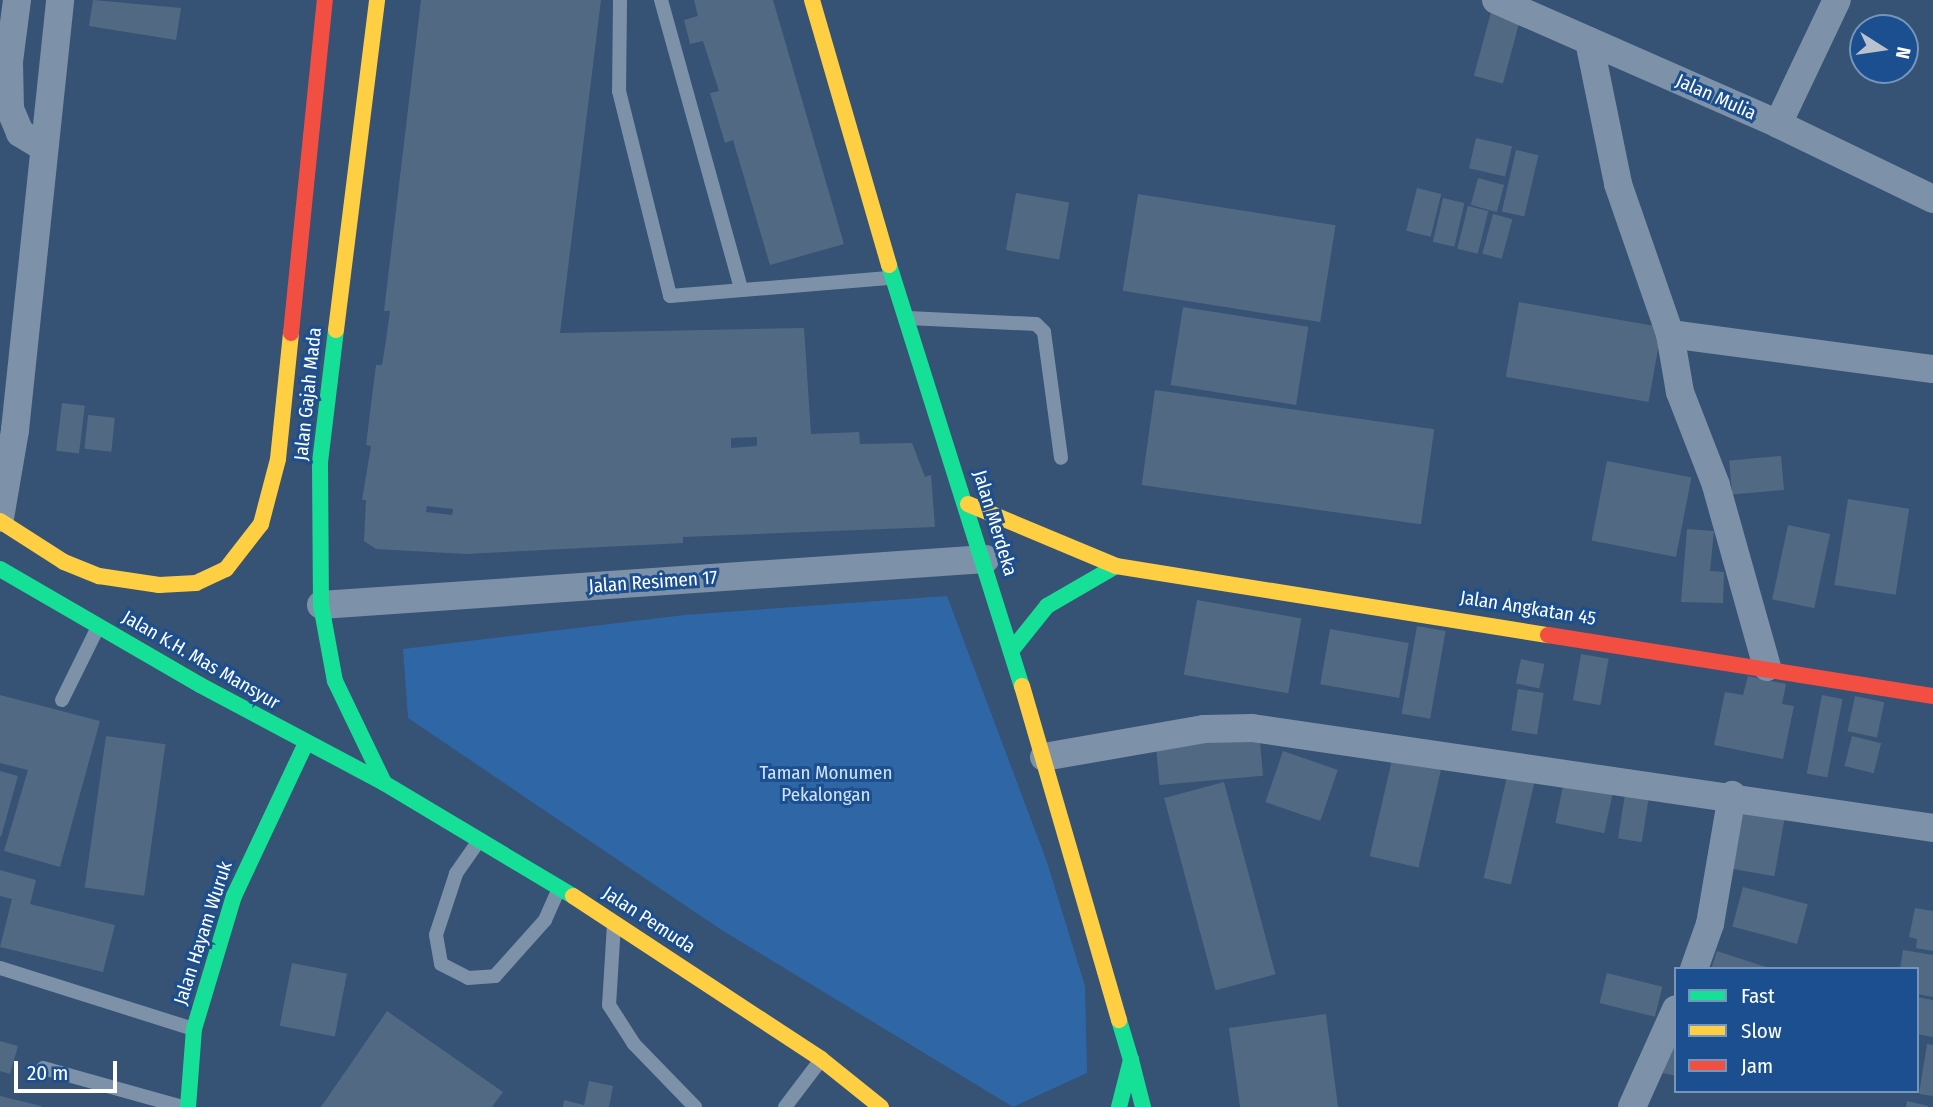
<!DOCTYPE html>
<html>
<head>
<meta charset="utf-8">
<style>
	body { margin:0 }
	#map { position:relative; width:1933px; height:1107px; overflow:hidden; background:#365274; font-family:"Fira Sans Condensed",sans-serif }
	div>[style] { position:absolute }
	.green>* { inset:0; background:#2f66a5 }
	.building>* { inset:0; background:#526984; transform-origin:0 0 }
	.lane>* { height:14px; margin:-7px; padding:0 7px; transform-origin:7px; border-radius:7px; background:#7d92a8 }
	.street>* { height:28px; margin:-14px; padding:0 14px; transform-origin:14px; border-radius:14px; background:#7d92a8 }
	.fast>* { height:16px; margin:-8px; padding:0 8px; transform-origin:8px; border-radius:8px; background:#16e098 }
	.slow>* { height:16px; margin:-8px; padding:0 8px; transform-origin:8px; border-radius:8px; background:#ffcf43 }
	.jam>* { height:16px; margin:-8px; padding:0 8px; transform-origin:8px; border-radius:8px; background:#f24e42 }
	span { translate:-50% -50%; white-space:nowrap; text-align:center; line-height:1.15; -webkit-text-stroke:6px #1b4f8f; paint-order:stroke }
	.street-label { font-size:19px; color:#fff }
	.park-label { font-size:19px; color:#cfe3fa }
	.legend { position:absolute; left:1674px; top:967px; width:245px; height:126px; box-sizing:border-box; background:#1b4f8f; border:2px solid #7695bc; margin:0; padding:9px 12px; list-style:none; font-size:21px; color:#fff }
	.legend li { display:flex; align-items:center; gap:14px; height:35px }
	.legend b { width:35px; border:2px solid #7695bc }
	.north { position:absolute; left:1849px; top:14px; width:70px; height:70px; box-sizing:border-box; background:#1b4f8f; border:2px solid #7695bc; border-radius:50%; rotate:102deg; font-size:19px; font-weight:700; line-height:28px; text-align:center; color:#fff }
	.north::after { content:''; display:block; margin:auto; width:24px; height:32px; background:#b9c2ce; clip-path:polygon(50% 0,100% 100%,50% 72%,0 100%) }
	.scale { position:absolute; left:14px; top:1061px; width:103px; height:32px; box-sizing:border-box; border:4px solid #fff; border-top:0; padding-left:9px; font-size:21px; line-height:24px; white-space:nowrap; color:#fff; -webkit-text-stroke:5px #1b4f8f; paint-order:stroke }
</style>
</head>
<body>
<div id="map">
	<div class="green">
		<i style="clip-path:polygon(947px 596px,1047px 862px,1085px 986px,1087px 1073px,1013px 1107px,720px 929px,408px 718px,403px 649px,684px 615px)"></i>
	</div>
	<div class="building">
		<i style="clip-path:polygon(93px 0,181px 8px,176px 40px,89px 26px)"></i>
		<i style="clip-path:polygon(evenodd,421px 0,601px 0,560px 333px,804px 328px,811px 434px,859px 432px,860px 444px,912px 443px,925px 477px,931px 475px,935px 527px,683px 537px,683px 543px,466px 554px,376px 549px,364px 541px,366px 500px,362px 500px,371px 446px,366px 445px,376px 365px,382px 365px,386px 340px,390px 311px,384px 311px,421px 0,757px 437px,757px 446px,731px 448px,731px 438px,757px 437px,421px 0,427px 506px,453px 509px,452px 515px,426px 512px,427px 506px)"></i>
		<i style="clip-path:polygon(694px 0,773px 0,844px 244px,770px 265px,733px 140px,725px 143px,710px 93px,719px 91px,703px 41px,690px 44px,684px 20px,698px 16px)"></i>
		<i style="left:1491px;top:12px;width:30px;height:66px;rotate:15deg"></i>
		<i style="left:1476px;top:138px;width:37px;height:31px;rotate:13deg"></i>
		<i style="left:1516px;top:150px;width:23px;height:63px;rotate:13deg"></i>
		<i style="left:1478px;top:178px;width:27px;height:28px;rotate:15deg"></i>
		<i style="left:1417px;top:188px;width:25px;height:44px;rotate:14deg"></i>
		<i style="left:1016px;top:193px;width:54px;height:58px;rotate:10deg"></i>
		<i style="left:1138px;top:194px;width:200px;height:98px;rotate:9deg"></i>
		<i style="left:1443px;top:198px;width:22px;height:45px;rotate:13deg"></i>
		<i style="left:1468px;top:206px;width:21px;height:44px;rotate:14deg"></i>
		<i style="left:1493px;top:214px;width:20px;height:41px;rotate:15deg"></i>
		<i style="left:1519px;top:302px;width:145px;height:76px;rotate:10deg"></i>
		<i style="left:1183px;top:307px;width:127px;height:79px;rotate:9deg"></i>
		<i style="left:1155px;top:390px;width:282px;height:96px;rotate:8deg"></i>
		<i style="left:62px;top:403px;width:23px;height:48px;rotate:7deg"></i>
		<i style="left:88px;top:415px;width:27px;height:34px;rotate:6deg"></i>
		<i style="left:1781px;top:456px;width:34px;height:52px;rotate:85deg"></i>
		<i style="left:1607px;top:461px;width:86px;height:81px;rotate:11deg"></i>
		<i style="left:1848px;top:499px;width:62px;height:87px;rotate:9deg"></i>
		<i style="left:1788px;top:525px;width:43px;height:76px;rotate:12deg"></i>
		<i style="clip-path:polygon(1687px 529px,1714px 531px,1710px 571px,1724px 572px,1723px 603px,1681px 602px)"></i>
		<i style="left:1197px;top:600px;width:106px;height:76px;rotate:10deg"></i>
		<i style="left:1417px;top:626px;width:29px;height:89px;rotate:10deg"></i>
		<i style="left:1330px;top:629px;width:80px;height:56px;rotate:10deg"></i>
		<i style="left:1581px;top:654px;width:28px;height:47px;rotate:10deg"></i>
		<i style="left:1521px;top:659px;width:24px;height:25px;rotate:12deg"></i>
		<i style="clip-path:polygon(1748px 676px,1786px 684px,1782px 704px,1794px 706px,1783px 759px,1714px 745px,1725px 692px,1743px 695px)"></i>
		<i style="left:1518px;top:689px;width:26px;height:42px;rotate:9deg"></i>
		<i style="clip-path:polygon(0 695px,100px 721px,60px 867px,4px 851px,28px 770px,0 763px)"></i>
		<i style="left:1822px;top:695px;width:21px;height:80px;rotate:11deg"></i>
		<i style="left:1855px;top:696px;width:30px;height:36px;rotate:12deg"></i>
		<i style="left:1259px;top:730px;width:46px;height:104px;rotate:85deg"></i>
		<i style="left:106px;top:736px;width:60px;height:153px;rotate:8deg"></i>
		<i style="left:1852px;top:736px;width:30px;height:31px;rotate:14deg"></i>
		<i style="left:1283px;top:751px;width:58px;height:54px;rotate:19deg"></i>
		<i style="left:1394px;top:751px;width:50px;height:108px;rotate:13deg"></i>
		<i style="left:1509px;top:768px;width:28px;height:113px;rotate:13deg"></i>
		<i style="clip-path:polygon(0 771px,18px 776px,1px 837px,0 836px)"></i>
		<i style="left:1565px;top:777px;width:50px;height:47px;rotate:12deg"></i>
		<i style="left:1224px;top:782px;width:199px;height:62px;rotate:75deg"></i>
		<i style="left:1626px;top:788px;width:24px;height:51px;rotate:9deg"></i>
		<i style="left:1745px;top:801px;width:42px;height:69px;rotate:10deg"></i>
		<i style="clip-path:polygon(0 870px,36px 880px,30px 904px,115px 925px,103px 972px,0 947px,12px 899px,0 896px)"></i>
		<i style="left:1743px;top:887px;width:67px;height:41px;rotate:15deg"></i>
		<i style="clip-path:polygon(1915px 908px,1933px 911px,1933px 951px,1916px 948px,1917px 939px,1909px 937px)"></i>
		<i style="clip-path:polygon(1903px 950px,1933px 955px,1933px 997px,1917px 994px,1917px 969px,1900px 969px)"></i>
		<i style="clip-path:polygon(1717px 951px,1769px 968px,1769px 969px,1711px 969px)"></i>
		<i style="left:292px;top:963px;width:56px;height:64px;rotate:11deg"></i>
		<i style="left:1607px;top:973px;width:57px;height:31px;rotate:14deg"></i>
		<i style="clip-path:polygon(1917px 997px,1933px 1000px,1933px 1037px,1917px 1034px)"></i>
		<i style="clip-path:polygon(387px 1011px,503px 1092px,492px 1107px,321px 1107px)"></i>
		<i style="clip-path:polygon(1326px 1014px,1338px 1107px,1240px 1107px,1229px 1028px)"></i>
		<i style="clip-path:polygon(1675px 1022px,1676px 1022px,1676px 1076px,1663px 1073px)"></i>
		<i style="clip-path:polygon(0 1041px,18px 1046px,10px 1074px,0 1071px)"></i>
		<i style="clip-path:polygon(1927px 1044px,1933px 1045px,1933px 1096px,1919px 1094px)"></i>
		<i style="clip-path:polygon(589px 1081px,613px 1086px,609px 1107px,563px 1107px,564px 1100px,584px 1105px)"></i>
		<i style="clip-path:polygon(0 1096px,41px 1106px,41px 1107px,0 1107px)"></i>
		<i style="clip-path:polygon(1907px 1101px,1928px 1106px,1928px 1107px,1906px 1107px)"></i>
	</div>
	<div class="lane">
		<i style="left:620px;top:0;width:91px;rotate:90.6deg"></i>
		<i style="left:619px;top:91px;width:211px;rotate:76deg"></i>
		<i style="left:670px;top:296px;width:222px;rotate:-4.7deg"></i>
		<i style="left:661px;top:0;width:299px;rotate:74.5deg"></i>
		<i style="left:908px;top:318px;width:128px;rotate:2.7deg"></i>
		<i style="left:1036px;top:324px;width:11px;rotate:45deg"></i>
		<i style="left:1044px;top:332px;width:127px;rotate:82.3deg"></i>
		<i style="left:62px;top:700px;width:81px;rotate:-63.7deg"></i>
		<i style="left:478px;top:842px;width:39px;rotate:125deg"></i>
		<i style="left:456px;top:874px;width:64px;rotate:108.2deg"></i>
		<i style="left:436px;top:935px;width:29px;rotate:80deg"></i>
		<i style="left:441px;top:964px;width:30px;rotate:27deg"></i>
		<i style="left:468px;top:978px;width:27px;rotate:-4deg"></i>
		<i style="left:495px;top:976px;width:75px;rotate:-48.2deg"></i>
		<i style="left:545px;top:920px;width:34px;rotate:-66deg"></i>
		<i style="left:614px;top:924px;width:81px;rotate:93.5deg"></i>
		<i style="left:609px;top:1005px;width:46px;rotate:57.3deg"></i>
		<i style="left:634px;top:1044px;width:88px;rotate:45.9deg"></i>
		<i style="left:0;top:968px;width:202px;rotate:17.5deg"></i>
		<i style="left:43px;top:1068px;width:145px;rotate:15.6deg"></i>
		<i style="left:785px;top:1107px;width:58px;rotate:-52.7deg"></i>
	</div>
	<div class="street">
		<i style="left:17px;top:0;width:63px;rotate:97.4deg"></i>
		<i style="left:9px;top:62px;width:47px;rotate:88.8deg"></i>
		<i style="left:10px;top:109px;width:26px;rotate:67deg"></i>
		<i style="left:20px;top:133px;width:27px;rotate:31deg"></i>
		<i style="left:1496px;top:0;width:308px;rotate:23.7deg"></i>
		<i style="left:1778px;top:124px;width:172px;rotate:25.8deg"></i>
		<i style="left:1589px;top:41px;width:146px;rotate:78.5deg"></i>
		<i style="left:1618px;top:184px;width:159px;rotate:70.9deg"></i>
		<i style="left:1778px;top:124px;width:137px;rotate:-64.6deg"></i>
		<i style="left:0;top:518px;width:89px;rotate:-80.3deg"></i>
		<i style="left:15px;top:430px;width:432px;rotate:-84deg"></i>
		<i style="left:321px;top:605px;width:666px;rotate:-3.96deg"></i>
		<i style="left:1767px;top:667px;width:189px;rotate:-105.7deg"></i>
		<i style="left:1716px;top:485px;width:100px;rotate:-111.2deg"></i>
		<i style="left:1680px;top:392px;width:59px;rotate:-99.8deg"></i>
		<i style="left:1670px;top:334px;width:265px;rotate:7.6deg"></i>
		<i style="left:1044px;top:757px;width:162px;rotate:-9.9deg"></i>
		<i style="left:1204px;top:729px;width:48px;rotate:-1.2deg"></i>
		<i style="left:1252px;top:728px;width:688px;rotate:8.35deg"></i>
		<i style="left:1694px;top:969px;width:48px;rotate:-70.4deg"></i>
		<i style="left:1710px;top:924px;width:131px;rotate:-80.3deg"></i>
		<i style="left:1632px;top:1107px;width:107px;rotate:-65.8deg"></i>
	</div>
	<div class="fast">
		<i style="left:889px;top:265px;width:442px;rotate:72.5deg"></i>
		<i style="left:336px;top:330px;width:134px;rotate:96.9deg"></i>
		<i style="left:320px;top:463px;width:142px;rotate:89.6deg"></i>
		<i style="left:321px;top:605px;width:77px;rotate:79.6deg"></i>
		<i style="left:335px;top:681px;width:113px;rotate:64.3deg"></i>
		<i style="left:0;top:569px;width:231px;rotate:30.1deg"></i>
		<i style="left:200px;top:685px;width:208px;rotate:28deg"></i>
		<i style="left:384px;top:783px;width:220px;rotate:30.9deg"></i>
		<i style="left:1011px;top:651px;width:58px;rotate:-51.3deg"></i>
		<i style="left:1047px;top:606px;width:80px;rotate:-30.1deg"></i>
		<i style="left:1131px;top:1060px;width:49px;rotate:75.7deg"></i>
		<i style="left:188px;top:1107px;width:78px;rotate:-85.6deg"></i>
		<i style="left:194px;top:1029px;width:139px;rotate:-73.3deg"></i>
		<i style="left:234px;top:896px;width:169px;rotate:-64.8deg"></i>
		<i style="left:1119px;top:1107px;width:49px;rotate:-75.7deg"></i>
		<i style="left:1131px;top:1060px;width:42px;rotate:-106.7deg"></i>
	</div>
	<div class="slow">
		<i style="left:812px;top:0;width:276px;rotate:73.8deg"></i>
		<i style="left:336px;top:330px;width:333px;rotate:-82.9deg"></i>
		<i style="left:968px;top:504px;width:160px;rotate:22.7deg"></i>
		<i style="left:1116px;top:566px;width:437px;rotate:9.1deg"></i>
		<i style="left:0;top:521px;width:76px;rotate:32.6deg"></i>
		<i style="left:64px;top:562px;width:38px;rotate:22deg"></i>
		<i style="left:99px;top:576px;width:61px;rotate:8.5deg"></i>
		<i style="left:159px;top:585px;width:37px;rotate:-3deg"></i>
		<i style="left:196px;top:583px;width:33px;rotate:-25deg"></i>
		<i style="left:226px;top:569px;width:57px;rotate:-52.1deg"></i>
		<i style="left:261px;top:524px;width:67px;rotate:-75.3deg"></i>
		<i style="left:278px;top:459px;width:127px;rotate:-84.1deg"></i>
		<i style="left:1022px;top:686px;width:348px;rotate:73.8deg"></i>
		<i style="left:573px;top:896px;width:297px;rotate:33.3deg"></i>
		<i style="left:821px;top:1059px;width:77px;rotate:38.7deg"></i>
	</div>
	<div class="jam">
		<i style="left:291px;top:333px;width:335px;rotate:-84.2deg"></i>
		<i style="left:1548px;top:635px;width:390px;rotate:9deg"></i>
	</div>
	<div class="street-label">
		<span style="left:1716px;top:97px;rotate:24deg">Jalan Mulia</span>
		<span style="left:308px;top:394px;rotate:-84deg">Jalan Gajah Mada</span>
		<span style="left:995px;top:523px;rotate:73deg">Jalan Merdeka</span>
		<span style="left:653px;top:582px;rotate:-4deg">Jalan Resimen 17</span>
		<span style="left:1528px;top:608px;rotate:9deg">Jalan Angkatan 45</span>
		<span style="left:201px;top:660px;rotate:30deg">Jalan K.H. Mas Mansyur</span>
		<span style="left:649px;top:920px;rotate:33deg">Jalan Pemuda</span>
		<span style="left:203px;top:933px;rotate:-72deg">Jalan Hayam Wuruk</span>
	</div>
	<div class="park-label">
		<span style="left:826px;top:784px">Taman Monumen<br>Pekalongan</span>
	</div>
	<ul class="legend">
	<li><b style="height:9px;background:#16e098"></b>Fast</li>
	<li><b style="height:9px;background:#ffcf43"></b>Slow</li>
	<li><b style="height:9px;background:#f24e42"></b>Jam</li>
	</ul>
	<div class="north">N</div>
	<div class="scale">20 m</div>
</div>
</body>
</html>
